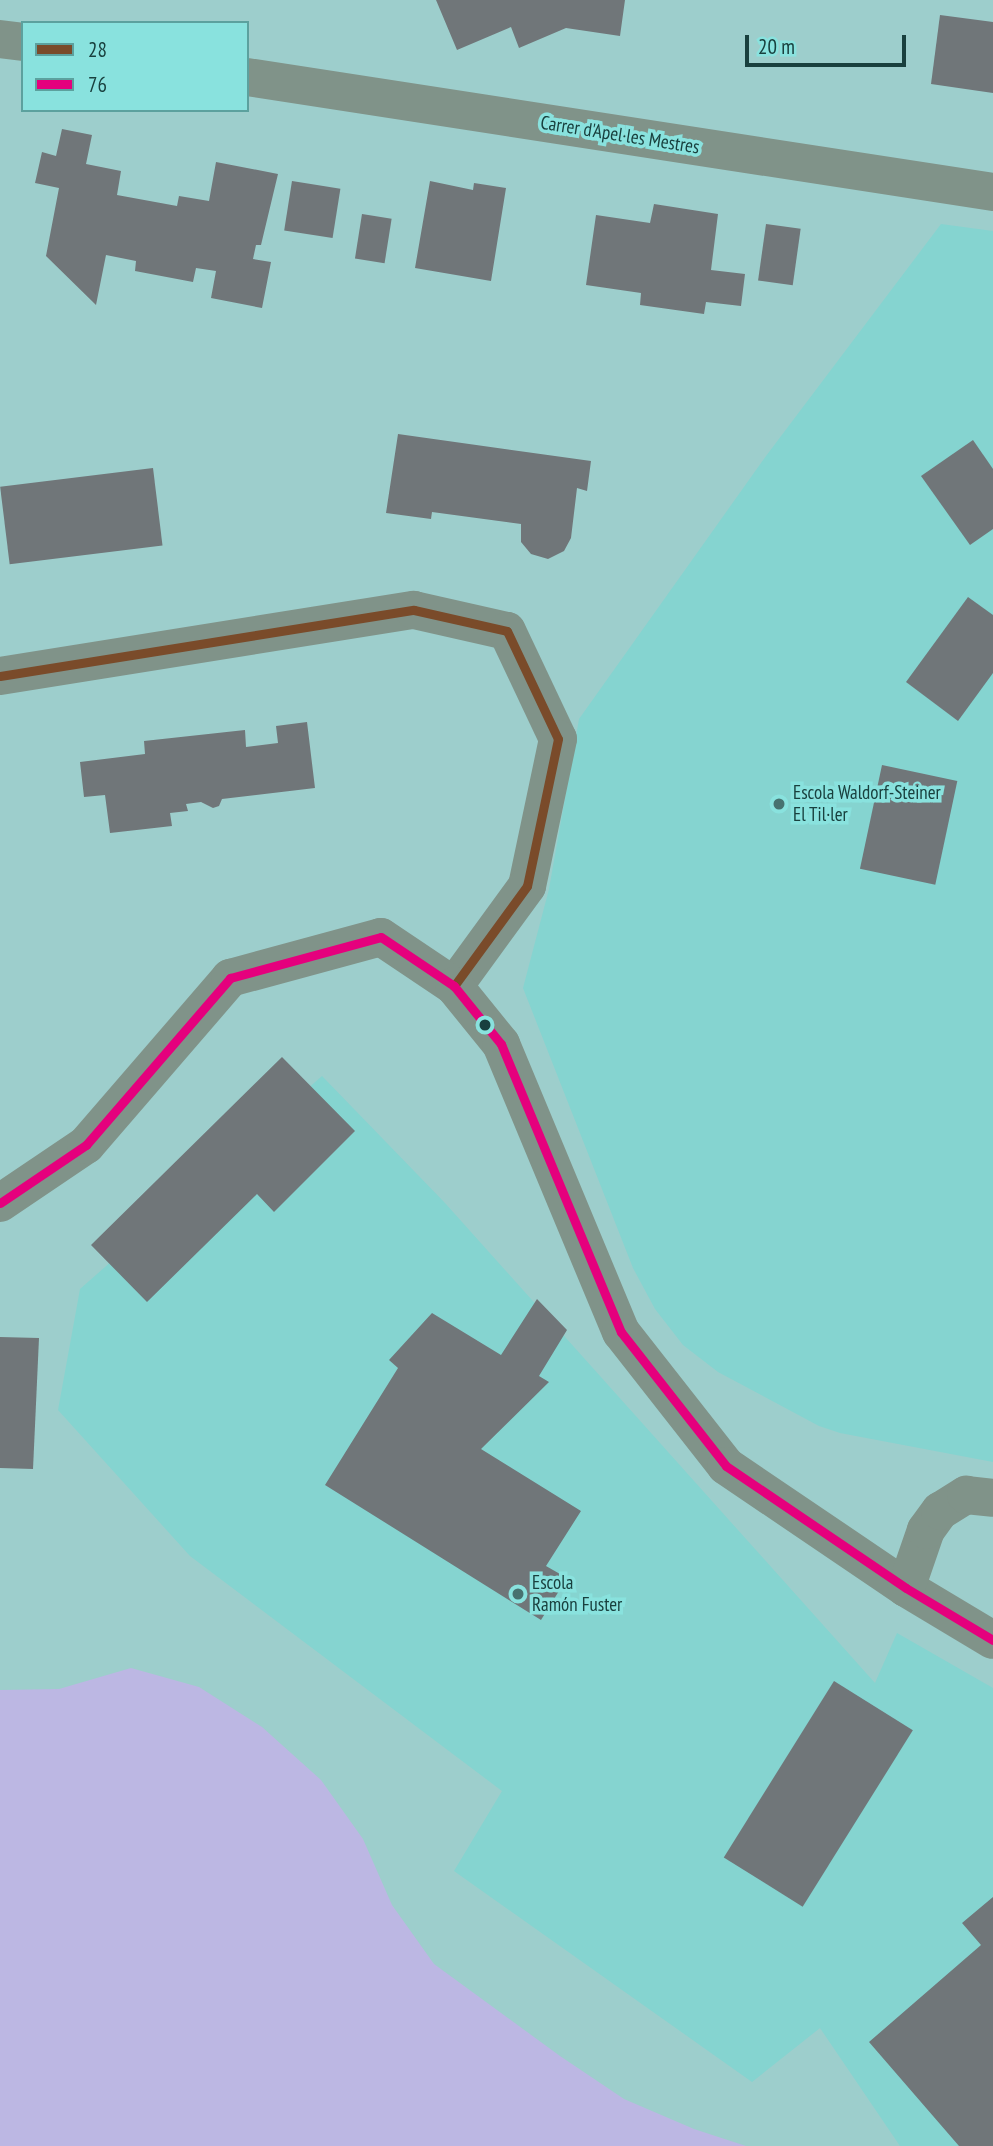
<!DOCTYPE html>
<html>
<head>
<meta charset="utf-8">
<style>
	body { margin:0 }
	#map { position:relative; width:993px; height:2146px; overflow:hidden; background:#9dcecc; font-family:"PT Sans Narrow",sans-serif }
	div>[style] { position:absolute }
	.built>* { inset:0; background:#85d4d0 }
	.green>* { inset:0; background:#bcb7e3 }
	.building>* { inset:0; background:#707679; transform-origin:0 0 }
	.minor>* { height:38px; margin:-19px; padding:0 19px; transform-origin:19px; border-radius:19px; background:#809389 }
	.bus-1>* { height:9px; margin:-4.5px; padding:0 4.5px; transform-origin:4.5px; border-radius:4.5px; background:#7a4b2a }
	.bus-2>* { height:9px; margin:-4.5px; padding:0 4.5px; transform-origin:4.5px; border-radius:4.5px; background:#e5007d }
	.dots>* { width:19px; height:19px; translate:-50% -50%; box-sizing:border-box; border:4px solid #89e2de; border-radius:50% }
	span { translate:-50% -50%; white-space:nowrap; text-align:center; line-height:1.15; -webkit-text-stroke:7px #89e2de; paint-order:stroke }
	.street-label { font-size:19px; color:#19403e }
	.poi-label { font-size:19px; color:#19403e }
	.left { translate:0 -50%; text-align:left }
	.legend { position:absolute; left:21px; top:21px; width:228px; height:91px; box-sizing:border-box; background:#89e2de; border:2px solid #5ca19e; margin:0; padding:9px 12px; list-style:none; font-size:21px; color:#19403e }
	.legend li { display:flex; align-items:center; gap:14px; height:35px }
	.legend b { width:35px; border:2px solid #5ca19e }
	.scale { position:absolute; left:745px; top:35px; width:161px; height:32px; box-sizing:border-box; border:4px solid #19403e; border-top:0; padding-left:9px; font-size:21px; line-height:24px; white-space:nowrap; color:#19403e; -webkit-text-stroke:5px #89e2de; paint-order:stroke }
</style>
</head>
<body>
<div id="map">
	<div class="built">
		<i style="clip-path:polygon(941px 224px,993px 231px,993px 1462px,840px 1433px,819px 1426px,718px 1372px,683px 1345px,655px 1309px,633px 1268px,523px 988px,549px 889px,579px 719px,766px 456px)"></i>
		<i style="clip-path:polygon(322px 1076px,445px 1203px,875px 1683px,897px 1633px,993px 1688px,993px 2146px,900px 2146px,820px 2028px,752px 2082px,454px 1871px,502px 1791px,190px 1556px,58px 1410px,80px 1289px)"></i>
	</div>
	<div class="green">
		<i style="clip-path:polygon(131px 1668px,199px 1687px,262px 1727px,321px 1780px,363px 1839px,392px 1905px,434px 1964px,560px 2056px,624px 2099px,694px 2129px,746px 2146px,0 2146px,0 1690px,59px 1689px)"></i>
	</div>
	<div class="building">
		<i style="clip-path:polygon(436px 0,625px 0,620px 36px,566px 28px,519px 48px,511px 27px,457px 50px)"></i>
		<i style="clip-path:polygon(940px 15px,993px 22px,993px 93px,931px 84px)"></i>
		<i style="clip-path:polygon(62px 129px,92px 135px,86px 164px,121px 171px,117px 195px,177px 206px,179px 196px,209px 201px,216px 162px,278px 174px,261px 245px,256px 245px,253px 259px,271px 262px,262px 308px,211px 298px,216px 271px,196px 268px,193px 282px,135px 271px,136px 261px,106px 255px,96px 305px,46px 256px,59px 188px,35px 183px,42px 152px,56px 156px)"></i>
		<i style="left:292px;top:181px;width:49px;height:50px;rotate:9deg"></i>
		<i style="clip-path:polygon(430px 181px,473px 190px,474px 183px,506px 188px,491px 281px,415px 268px)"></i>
		<i style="clip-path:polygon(654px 204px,718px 214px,711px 270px,745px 274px,741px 306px,706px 302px,704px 314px,640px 305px,641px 293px,586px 285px,596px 215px,650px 223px)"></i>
		<i style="left:362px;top:214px;width:30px;height:45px;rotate:9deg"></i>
		<i style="left:766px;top:224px;width:35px;height:57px;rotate:8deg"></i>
		<i style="clip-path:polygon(398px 434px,591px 461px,587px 491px,577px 488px,571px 538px,564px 551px,548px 559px,531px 554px,521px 542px,521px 524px,432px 512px,431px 519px,386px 513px)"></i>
		<i style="clip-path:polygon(973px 440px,993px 469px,993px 529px,970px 545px,921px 476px)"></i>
		<i style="left:153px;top:468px;width:78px;height:154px;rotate:83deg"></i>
		<i style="clip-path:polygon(968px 597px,993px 615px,993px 673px,958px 721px,906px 682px)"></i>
		<i style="clip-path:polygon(307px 722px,315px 788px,222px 799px,219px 806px,213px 808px,201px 802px,186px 804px,188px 811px,170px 813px,172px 826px,110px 833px,105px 795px,84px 797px,80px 762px,145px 754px,144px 741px,245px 730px,246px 747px,278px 743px,276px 726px)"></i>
		<i style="left:882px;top:765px;width:77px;height:106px;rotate:12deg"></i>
		<i style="clip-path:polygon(282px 1057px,355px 1131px,274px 1212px,257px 1194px,147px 1302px,91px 1245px)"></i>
		<i style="clip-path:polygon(537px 1299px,567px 1330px,539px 1376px,549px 1382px,481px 1449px,581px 1511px,546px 1566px,567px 1578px,541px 1620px,325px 1485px,398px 1368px,389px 1360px,432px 1313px,501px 1355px)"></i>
		<i style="clip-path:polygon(0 1337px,39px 1338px,33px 1469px,0 1468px)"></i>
		<i style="left:834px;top:1681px;width:93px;height:208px;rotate:32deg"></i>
		<i style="clip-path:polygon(993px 1897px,993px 2146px,959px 2146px,869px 2042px,981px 1945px,962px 1923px)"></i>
	</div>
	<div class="minor">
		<i style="left:0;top:39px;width:23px;rotate:7deg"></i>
		<i style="left:247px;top:77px;width:755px;rotate:8.76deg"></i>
		<i style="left:0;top:676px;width:419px;rotate:-9.1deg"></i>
		<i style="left:414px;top:610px;width:95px;rotate:12.7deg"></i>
		<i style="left:507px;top:631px;width:119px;rotate:64.7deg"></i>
		<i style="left:558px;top:739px;width:150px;rotate:101.9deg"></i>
		<i style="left:527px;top:886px;width:124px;rotate:126.1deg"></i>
		<i style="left:0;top:1203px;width:104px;rotate:-34deg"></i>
		<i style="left:86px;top:1145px;width:221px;rotate:-49.2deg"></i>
		<i style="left:230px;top:978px;width:156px;rotate:-15.2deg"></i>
		<i style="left:381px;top:937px;width:88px;rotate:33.9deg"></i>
		<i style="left:454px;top:986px;width:75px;rotate:51deg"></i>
		<i style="left:501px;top:1044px;width:312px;rotate:67.4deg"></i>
		<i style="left:621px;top:1332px;width:170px;rotate:51.9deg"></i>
		<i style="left:726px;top:1466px;width:217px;rotate:34.1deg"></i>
		<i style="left:906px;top:1588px;width:101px;rotate:30.9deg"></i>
		<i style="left:906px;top:1588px;width:61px;rotate:-71deg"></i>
		<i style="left:926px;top:1530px;width:24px;rotate:-54deg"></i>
		<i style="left:940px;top:1511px;width:31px;rotate:-32deg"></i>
		<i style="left:966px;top:1495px;width:27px;rotate:6deg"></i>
	</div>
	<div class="bus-1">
		<i style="left:0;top:676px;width:419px;rotate:-9.1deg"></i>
		<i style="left:414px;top:610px;width:95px;rotate:12.7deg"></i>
		<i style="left:507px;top:631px;width:119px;rotate:64.7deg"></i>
		<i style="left:558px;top:739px;width:150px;rotate:101.9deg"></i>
		<i style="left:527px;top:886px;width:124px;rotate:126.1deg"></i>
	</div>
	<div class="bus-2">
		<i style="left:0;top:1203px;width:104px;rotate:-34deg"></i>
		<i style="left:86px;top:1145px;width:221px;rotate:-49.2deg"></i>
		<i style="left:230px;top:978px;width:156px;rotate:-15.2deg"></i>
		<i style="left:381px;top:937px;width:88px;rotate:33.9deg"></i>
		<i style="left:454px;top:986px;width:75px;rotate:51deg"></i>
		<i style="left:501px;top:1044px;width:312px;rotate:67.4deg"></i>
		<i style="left:621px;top:1332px;width:170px;rotate:51.9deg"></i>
		<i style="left:726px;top:1466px;width:217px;rotate:34.1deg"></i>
		<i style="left:906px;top:1588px;width:101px;rotate:30.9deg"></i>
	</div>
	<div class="dots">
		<i style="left:779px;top:804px;background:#477270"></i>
		<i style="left:485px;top:1025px;background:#19403e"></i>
		<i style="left:518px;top:1594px;background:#477270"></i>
	</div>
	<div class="street-label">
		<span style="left:620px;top:135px;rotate:9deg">Carrer d'Apel·les Mestres</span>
	</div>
	<div class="poi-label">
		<span class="left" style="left:793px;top:804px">Escola Waldorf-Steiner<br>El Til·ler</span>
		<span class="left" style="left:532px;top:1594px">Escola<br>Ramón Fuster</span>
	</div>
	<ul class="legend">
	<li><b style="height:9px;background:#7a4b2a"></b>28</li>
	<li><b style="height:9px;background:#e5007d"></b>76</li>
	</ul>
	<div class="scale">20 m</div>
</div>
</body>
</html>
